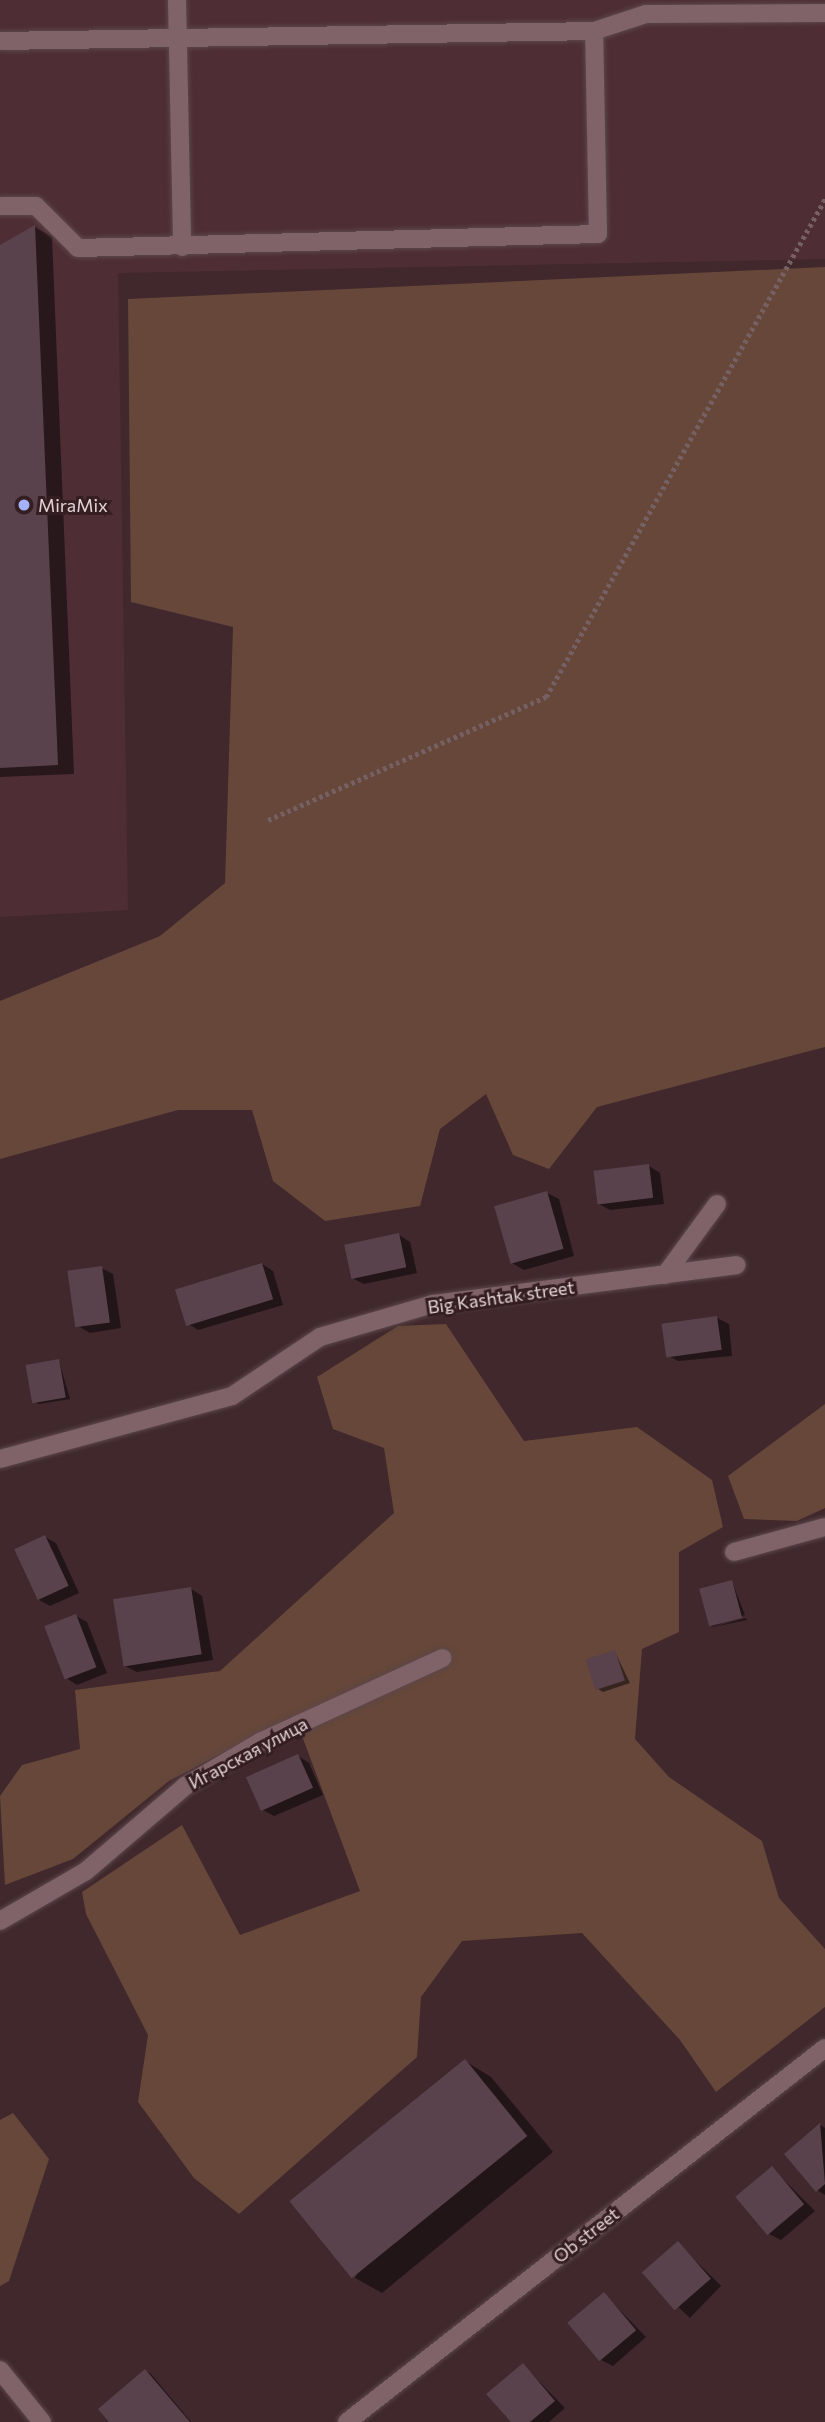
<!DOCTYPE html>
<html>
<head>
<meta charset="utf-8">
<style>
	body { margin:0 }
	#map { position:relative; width:825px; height:2422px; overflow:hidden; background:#40282c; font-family:Commissioner,sans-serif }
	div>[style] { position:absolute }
	.built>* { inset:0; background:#4e2e34 }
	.green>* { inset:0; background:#66473a }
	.shadow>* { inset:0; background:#0007; transform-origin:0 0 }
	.building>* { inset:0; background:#5a424d; transform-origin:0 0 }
	.path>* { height:4.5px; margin-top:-2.25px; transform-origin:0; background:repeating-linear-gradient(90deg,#756063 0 3.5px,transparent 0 7px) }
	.roads { filter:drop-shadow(0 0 2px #5b474b) drop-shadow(0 0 2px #5b474b) }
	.service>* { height:18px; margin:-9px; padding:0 9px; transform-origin:9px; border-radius:9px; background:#7f6368 }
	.minor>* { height:18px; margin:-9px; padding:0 9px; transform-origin:9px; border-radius:9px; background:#7f6368 }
	.dots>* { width:19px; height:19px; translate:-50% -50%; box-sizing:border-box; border:4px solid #351e22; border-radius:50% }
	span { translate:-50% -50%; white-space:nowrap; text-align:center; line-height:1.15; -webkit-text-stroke:6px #351e22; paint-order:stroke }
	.poi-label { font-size:18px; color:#e3d3d5 }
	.left { translate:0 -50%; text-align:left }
	.street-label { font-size:18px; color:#e3d3d5 }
</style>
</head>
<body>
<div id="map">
	<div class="built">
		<i style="clip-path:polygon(0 0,825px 0,825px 259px,118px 273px,128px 910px,0 917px)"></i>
	</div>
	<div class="green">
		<i style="clip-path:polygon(825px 267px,825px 1047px,597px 1107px,549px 1169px,513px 1155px,486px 1094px,440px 1129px,420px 1206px,325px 1221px,273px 1181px,252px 1110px,178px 1110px,0 1159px,0 1001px,160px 936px,225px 883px,233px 627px,131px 602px,128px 299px)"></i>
		<i style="clip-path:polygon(446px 1324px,524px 1441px,637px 1427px,712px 1480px,723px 1527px,679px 1552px,679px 1632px,642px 1649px,635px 1739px,669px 1777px,762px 1841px,779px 1898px,825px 1949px,825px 2007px,716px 2092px,680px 2040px,582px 1933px,462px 1941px,421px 1997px,417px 2057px,239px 2214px,194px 2178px,138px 2102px,148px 2035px,86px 1914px,82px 1892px,182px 1825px,240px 1935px,360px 1891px,302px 1736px,291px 1717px,169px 1781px,73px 1859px,5px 1885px,0 1796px,22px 1765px,80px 1749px,75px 1690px,220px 1671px,394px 1513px,384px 1448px,333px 1429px,317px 1377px,398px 1326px)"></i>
		<i style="clip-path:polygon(825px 1404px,825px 1508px,797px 1521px,744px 1519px,728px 1476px)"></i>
		<i style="clip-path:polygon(13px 2113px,49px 2159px,9px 2281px,0 2286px,0 2120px)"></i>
	</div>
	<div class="shadow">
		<i style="clip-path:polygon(35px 227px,52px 237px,74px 774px,0 777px,0 247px)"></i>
		<i style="clip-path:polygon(649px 1166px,660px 1173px,664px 1204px,610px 1210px,599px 1204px)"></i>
		<i style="clip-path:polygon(547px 1193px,559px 1199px,574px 1256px,524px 1270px,512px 1263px)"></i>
		<i style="clip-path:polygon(399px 1235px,410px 1242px,417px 1273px,364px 1284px,352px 1278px)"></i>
		<i style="clip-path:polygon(262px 1264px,273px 1271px,283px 1305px,198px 1330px,187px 1323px)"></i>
		<i style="clip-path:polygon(101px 1268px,113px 1274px,121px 1328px,90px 1333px,78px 1326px)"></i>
		<i style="clip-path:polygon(717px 1318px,729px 1324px,732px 1356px,678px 1361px,667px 1355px)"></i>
		<i style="clip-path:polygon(59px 1361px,70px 1399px,39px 1404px,34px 1401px)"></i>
		<i style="clip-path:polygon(45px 1537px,56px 1543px,79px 1593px,50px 1606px,39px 1600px)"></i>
		<i style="clip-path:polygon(732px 1582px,745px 1615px,712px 1627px,710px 1625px)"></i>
		<i style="clip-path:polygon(191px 1589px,202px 1596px,213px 1660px,137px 1672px,125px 1666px)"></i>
		<i style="clip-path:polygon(76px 1616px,87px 1622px,107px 1673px,77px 1685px,66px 1678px)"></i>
		<i style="clip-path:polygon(746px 1618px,747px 1620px,713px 1627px)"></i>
		<i style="clip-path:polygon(615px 1652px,630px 1683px,603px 1692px,598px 1689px)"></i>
		<i style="clip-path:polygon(298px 1756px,309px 1763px,323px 1795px,274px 1816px,263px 1810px)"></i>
		<i style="clip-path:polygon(465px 2061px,491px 2077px,553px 2152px,382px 2293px,355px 2278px)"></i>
		<i style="clip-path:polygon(820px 2125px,825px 2128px,825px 2195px,817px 2190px)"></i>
		<i style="clip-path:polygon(772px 2168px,815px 2211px,781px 2240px,769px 2234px)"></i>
		<i style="left:678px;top:2244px;width:60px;height:45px;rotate:44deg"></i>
		<i style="clip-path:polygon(604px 2294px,646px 2337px,613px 2366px,601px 2360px)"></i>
		<i style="clip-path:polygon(523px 2365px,565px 2408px,549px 2422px,513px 2422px)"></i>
		<i style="clip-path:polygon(146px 2371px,151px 2374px,191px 2422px,112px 2422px)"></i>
	</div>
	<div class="building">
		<i style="clip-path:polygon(35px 225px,58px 765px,0 768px,0 245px)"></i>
		<i style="left:649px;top:1164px;width:34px;height:56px;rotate:83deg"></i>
		<i style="left:547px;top:1191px;width:60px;height:55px;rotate:74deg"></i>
		<i style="left:399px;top:1233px;width:35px;height:56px;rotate:78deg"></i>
		<i style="left:262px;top:1263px;width:38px;height:91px;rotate:73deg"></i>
		<i style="left:102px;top:1266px;width:57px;height:35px;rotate:82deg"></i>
		<i style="left:717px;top:1316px;width:34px;height:56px;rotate:82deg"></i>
		<i style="left:59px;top:1359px;width:39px;height:34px;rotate:80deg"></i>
		<i style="left:45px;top:1535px;width:56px;height:34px;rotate:65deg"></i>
		<i style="left:732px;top:1580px;width:39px;height:34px;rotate:75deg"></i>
		<i style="left:191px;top:1587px;width:68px;height:79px;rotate:81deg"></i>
		<i style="left:76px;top:1614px;width:57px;height:34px;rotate:69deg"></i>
		<i style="left:615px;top:1650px;width:32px;height:31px;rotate:72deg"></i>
		<i style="left:298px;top:1754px;width:37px;height:57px;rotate:66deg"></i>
		<i style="left:465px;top:2059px;width:99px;height:226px;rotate:51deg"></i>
		<i style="clip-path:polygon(820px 2123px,825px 2184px,816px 2192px,784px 2154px)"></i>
		<i style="left:772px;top:2166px;width:50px;height:48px;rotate:50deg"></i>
		<i style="left:678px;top:2241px;width:50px;height:48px;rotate:49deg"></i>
		<i style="left:604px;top:2292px;width:50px;height:48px;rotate:50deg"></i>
		<i style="clip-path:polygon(523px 2363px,555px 2401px,530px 2422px,511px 2422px,486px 2394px)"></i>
		<i style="clip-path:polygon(145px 2369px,190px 2422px,109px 2422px,98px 2409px)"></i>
	</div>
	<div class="path">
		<i style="left:268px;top:820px;width:304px;rotate:-23.9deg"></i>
		<i style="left:546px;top:697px;width:571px;rotate:-60.74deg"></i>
	</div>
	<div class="roads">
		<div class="service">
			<i style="left:177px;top:0;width:247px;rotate:88.8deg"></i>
			<i style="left:0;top:41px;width:594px;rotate:-0.96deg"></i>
			<i style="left:594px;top:31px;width:55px;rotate:-18.1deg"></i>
			<i style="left:646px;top:14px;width:179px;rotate:-0.3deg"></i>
			<i style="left:0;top:206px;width:36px"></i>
			<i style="left:36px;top:206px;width:59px;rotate:45deg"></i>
			<i style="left:78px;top:248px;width:520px;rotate:-1.54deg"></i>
			<i style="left:598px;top:234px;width:203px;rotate:-91.1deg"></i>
			<i style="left:665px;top:1275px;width:88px;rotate:-53.8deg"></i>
		</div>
		<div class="minor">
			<i style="left:0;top:1459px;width:240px;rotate:-15.2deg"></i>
			<i style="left:232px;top:1396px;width:106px;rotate:-33.8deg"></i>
			<i style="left:320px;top:1337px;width:118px;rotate:-16.3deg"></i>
			<i style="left:433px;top:1304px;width:306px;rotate:-7.3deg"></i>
			<i style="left:734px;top:1552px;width:94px;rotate:-15.4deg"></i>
			<i style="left:0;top:1921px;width:99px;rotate:-30.2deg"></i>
			<i style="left:86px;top:1871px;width:130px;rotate:-40.6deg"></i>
			<i style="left:185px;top:1786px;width:87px;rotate:-30.4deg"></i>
			<i style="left:260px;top:1742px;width:201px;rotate:-24.7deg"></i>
			<i style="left:0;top:2370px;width:67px;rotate:51.1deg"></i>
			<i style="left:347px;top:2422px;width:607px;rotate:-38.04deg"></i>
		</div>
	</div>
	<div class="dots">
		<i style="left:24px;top:505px;background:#a4b2fc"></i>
	</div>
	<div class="poi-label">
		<span class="left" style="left:38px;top:505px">MiraMix</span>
	</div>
	<div class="street-label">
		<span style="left:501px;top:1297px;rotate:-8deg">Big Kashtak street</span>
		<span style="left:248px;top:1753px;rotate:-28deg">Игарская улица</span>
		<span style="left:586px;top:2235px;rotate:-38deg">Ob street</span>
	</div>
</div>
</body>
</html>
